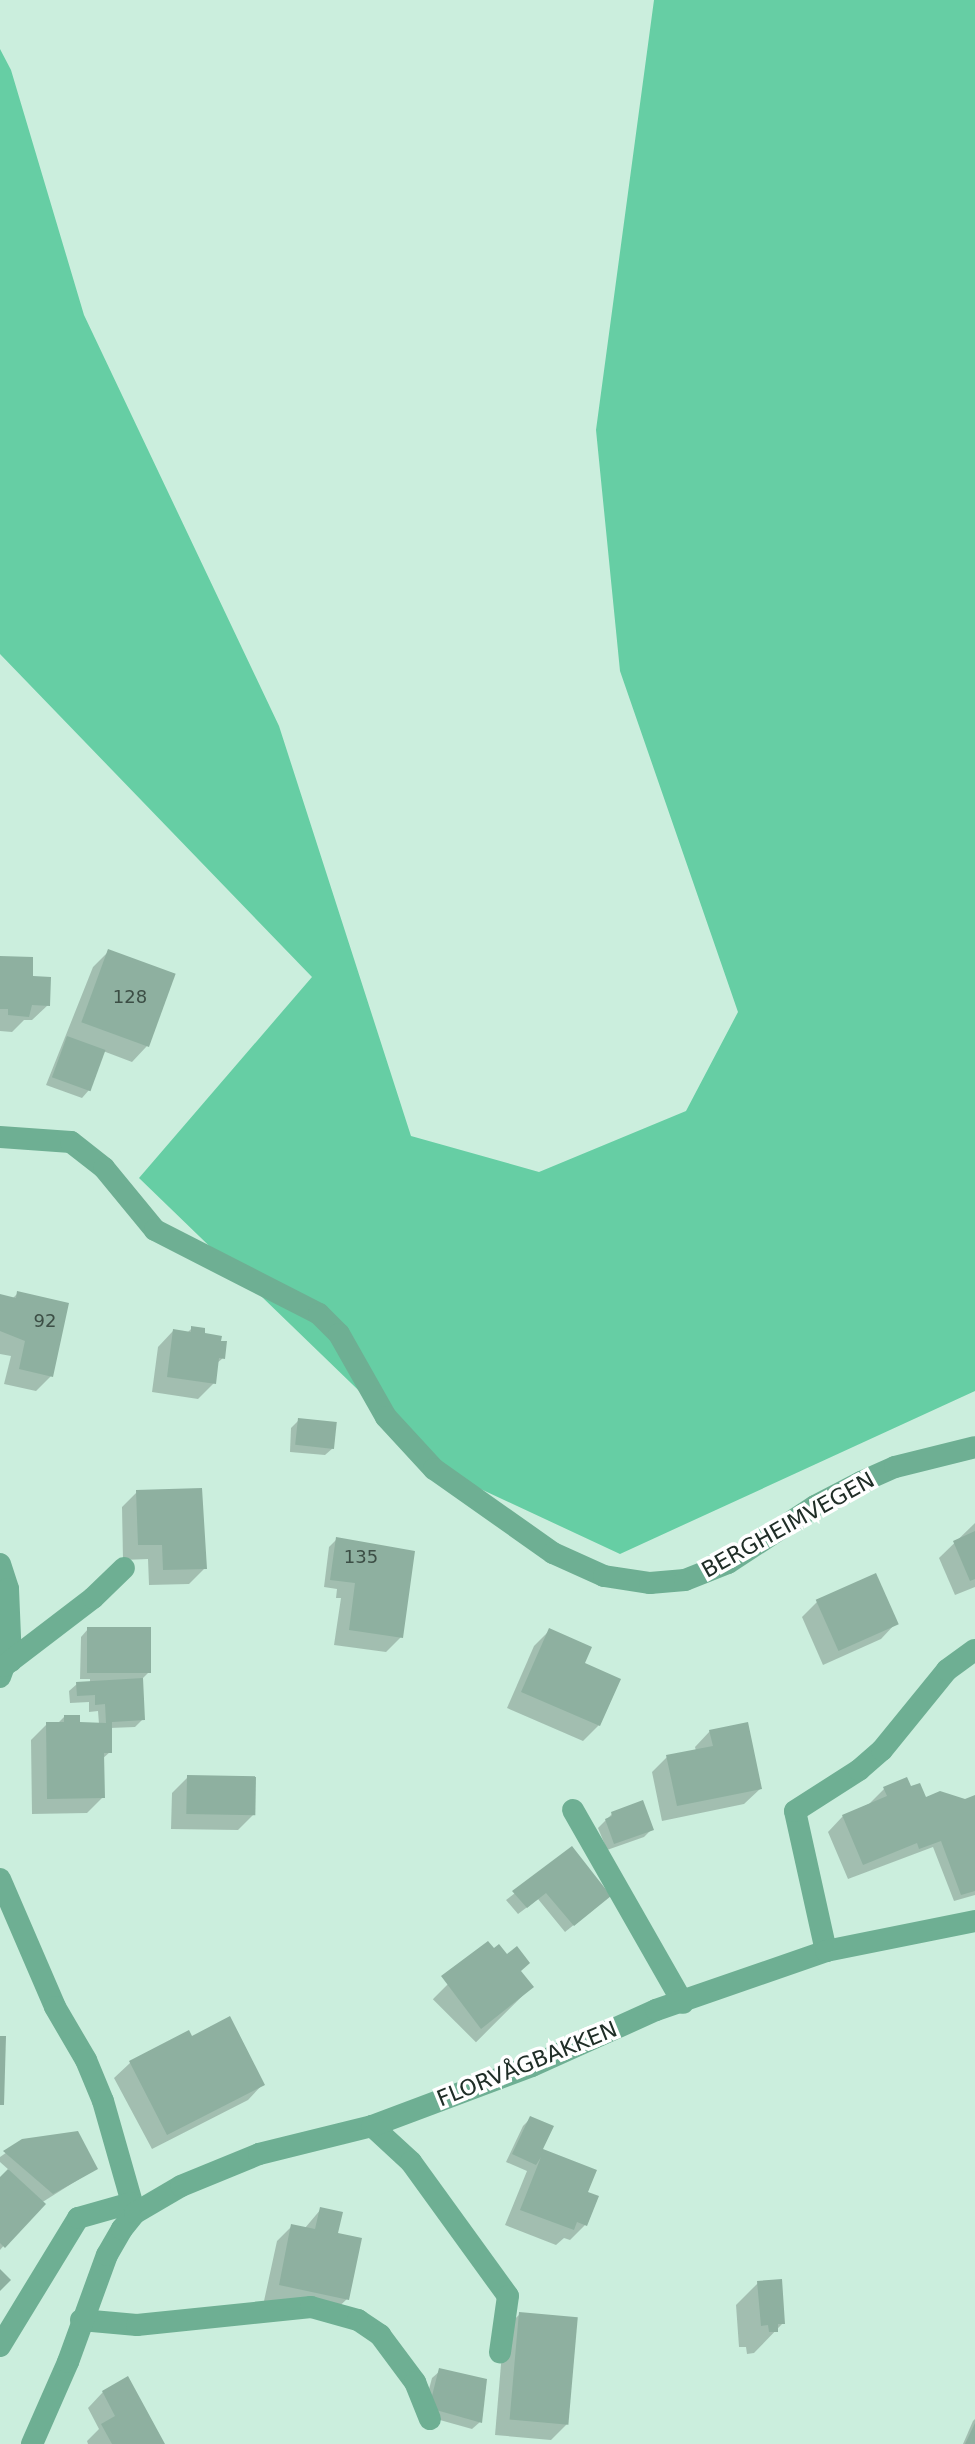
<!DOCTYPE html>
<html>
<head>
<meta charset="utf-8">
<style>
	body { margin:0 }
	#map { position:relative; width:975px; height:2444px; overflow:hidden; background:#cbeedd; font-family:"DejaVu Sans",sans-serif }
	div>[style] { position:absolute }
	.forest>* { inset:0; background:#66cea4 }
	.shadow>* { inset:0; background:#0003; transform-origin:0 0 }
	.building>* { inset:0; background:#8eb0a0; transform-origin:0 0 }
	.service>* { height:22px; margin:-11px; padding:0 11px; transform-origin:11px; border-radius:11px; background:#6eaf93 }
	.tertiary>* { height:22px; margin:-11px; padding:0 11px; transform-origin:11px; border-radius:11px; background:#6eaf93 }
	span { translate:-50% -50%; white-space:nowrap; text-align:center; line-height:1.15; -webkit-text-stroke:7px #fff; paint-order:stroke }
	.number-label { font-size:18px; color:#3c4e45 }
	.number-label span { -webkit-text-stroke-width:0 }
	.street-label { font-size:22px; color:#202e27 }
</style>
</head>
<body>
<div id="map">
	<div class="forest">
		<i style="clip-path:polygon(654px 0,975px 0,975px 1391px,620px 1554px,442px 1471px,139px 1178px,312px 977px,0 654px,0 49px,11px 70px,84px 315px,279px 726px,411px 1136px,539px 1172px,686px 1111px,738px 1012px,620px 671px,596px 430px)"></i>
	</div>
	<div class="shadow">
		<i style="clip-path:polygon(108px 952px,147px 1046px,132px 1062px,103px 1051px,89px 1090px,82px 1098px,46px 1085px,93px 967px)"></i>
		<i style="clip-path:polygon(0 958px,31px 978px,48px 1005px,32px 1020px,24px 1020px,12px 1032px,0 1031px)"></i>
		<i style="clip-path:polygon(18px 1293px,51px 1376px,36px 1391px,4px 1384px,11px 1356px,0 1354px,0 1296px,12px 1299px)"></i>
		<i style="clip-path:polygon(192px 1328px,223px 1358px,216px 1364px,214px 1383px,198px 1399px,152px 1392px,158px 1347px,173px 1331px,187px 1333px)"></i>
		<i style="clip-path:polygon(299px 1420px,333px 1448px,325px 1455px,290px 1452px,291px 1428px)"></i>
		<i style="clip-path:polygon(137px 1492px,205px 1568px,189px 1584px,149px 1585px,148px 1559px,123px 1560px,122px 1507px)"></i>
		<i style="clip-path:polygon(975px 1523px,975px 1587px,955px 1595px,939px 1558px)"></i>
		<i style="clip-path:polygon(337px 1539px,401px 1637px,386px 1652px,334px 1645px,341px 1598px,336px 1598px,337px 1589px,324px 1587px,329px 1547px)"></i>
		<i style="clip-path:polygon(817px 1602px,896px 1623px,881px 1639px,823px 1665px,802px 1617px)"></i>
		<i style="clip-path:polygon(88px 1629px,149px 1672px,141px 1680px,143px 1719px,135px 1727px,110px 1728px,110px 1752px,102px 1759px,103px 1797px,87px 1813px,32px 1814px,31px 1740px,47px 1724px,57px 1724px,64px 1717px,78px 1724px,99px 1724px,98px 1711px,89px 1712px,89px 1702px,70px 1703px,69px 1691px,77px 1684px,90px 1683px,90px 1679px,80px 1679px,81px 1637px)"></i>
		<i style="clip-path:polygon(549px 1631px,582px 1664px,599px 1725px,583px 1741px,507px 1708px,534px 1646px)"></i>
		<i style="clip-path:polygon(710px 1731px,760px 1789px,744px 1804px,662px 1821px,652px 1772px,667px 1757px,696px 1751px,695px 1747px)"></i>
		<i style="clip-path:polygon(188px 1777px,254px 1814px,238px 1830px,171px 1829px,172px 1793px)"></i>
		<i style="clip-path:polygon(884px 1789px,910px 1789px,925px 1801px,965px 1801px,975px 1797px,975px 1895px,954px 1901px,933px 1847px,848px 1879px,828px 1832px,843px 1816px,869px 1804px)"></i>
		<i style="clip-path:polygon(612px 1814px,652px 1829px,644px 1837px,607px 1850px,598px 1828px)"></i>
		<i style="clip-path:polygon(572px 1849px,601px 1903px,565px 1932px,538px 1899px,518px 1914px,506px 1900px)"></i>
		<i style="left:488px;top:1944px;width:61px;height:78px;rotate:45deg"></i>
		<i style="clip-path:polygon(188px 2033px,191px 2038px,263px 2084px,248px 2100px,152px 2149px,114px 2078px,130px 2063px)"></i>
		<i style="clip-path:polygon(531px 2118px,537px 2157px,544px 2151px,586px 2194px,585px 2225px,570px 2240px,564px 2238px,556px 2245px,505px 2225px,527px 2171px,506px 2162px,523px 2126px)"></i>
		<i style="clip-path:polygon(23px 2141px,95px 2169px,41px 2203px,0 2250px,0 2178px,9px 2170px,0 2162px,0 2157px)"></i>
		<i style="clip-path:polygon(321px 2209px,336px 2235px,347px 2299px,331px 2314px,264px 2301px,277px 2241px,292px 2226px,305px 2228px)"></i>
		<i style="clip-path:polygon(758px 2283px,783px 2323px,754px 2353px,747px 2354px,746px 2347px,739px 2347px,736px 2305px)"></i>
		<i style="clip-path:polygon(520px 2314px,567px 2424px,551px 2440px,495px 2435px,504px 2329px)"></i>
		<i style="clip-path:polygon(440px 2371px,480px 2422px,472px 2429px,422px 2415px,432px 2378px)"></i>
		<i style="clip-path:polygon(103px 2392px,163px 2444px,88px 2444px,87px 2441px,99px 2429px,88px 2408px)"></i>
		<i style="clip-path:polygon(975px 2419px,975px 2444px,963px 2444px,973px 2421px)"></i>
	</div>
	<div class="building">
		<i style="left:108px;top:949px;width:72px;height:78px;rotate:20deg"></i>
		<i style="clip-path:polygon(0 956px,33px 957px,33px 976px,51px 977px,50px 1006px,32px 1005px,29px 1017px,8px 1015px,8px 1009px,0 1009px)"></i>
		<i style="left:67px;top:1036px;width:41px;height:44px;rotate:20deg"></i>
		<i style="clip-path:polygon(17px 1291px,69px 1303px,53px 1377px,19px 1369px,25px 1341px,0 1331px,0 1294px,16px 1298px)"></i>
		<i style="clip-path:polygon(191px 1326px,205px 1328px,205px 1333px,222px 1336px,221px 1341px,227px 1341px,225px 1359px,219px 1358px,216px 1384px,167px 1377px,173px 1329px,191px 1332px)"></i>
		<i style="left:298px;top:1418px;width:39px;height:27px;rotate:6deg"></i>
		<i style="clip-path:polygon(202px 1488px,207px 1569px,163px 1570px,162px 1545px,138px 1545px,136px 1490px)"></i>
		<i style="clip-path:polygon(975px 1531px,975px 1579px,970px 1581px,953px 1541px)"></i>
		<i style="clip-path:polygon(336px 1537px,415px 1551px,403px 1638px,349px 1630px,355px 1583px,330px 1580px)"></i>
		<i style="left:876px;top:1573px;width:56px;height:66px;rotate:66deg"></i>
		<i style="left:87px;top:1627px;width:64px;height:46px"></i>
		<i style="clip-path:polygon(549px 1628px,592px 1647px,585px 1663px,621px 1679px,600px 1726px,521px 1692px)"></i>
		<i style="clip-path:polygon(143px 1678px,145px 1720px,112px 1722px,112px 1753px,104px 1753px,105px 1798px,47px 1799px,46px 1722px,64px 1722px,64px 1715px,80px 1715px,80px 1722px,106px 1723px,105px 1704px,95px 1705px,95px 1695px,77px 1696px,76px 1682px)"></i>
		<i style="clip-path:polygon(748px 1722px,762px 1789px,677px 1806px,666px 1755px,713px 1746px,709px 1730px)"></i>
		<i style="left:187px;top:1775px;width:69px;height:39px;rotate:1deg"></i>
		<i style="clip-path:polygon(907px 1777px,911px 1786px,920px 1783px,926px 1797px,940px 1791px,965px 1799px,975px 1795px,975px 1891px,961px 1895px,941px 1841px,919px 1849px,917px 1843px,863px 1865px,842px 1815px,887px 1796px,883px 1787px)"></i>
		<i style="clip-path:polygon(643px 1800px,654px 1830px,614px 1844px,605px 1819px,612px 1816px,611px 1812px)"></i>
		<i style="clip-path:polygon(572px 1846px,611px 1896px,574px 1926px,546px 1893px,527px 1908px,512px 1891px)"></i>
		<i style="clip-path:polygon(488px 1941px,494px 1948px,499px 1944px,507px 1954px,517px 1946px,530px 1963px,521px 1971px,534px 1987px,481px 2029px,441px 1976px)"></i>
		<i style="clip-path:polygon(230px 2016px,265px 2085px,167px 2135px,129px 2061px,189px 2030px,192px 2036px)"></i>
		<i style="clip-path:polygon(0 2036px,6px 2036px,4px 2105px,0 2105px)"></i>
		<i style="clip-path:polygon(530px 2116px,554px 2126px,543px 2149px,597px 2170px,588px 2192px,599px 2196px,587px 2226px,577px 2222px,574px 2230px,520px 2210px,541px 2157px,536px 2165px,512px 2154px)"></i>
		<i style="clip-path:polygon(78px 2131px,98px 2169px,53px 2194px,3px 2151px,22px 2139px)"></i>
		<i style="clip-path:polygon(8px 2169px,46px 2204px,5px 2248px,0 2243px,0 2177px)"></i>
		<i style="clip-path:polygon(320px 2207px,343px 2212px,338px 2233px,362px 2238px,349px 2300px,279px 2285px,291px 2224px,315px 2229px)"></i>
		<i style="clip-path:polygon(0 2269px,11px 2280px,0 2291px)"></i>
		<i style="clip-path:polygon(782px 2279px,785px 2324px,778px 2324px,778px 2332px,769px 2332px,768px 2325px,761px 2326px,757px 2281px)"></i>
		<i style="left:519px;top:2312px;width:59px;height:108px;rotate:5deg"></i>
		<i style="clip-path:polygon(439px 2368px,487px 2379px,482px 2423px,429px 2408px)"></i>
		<i style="clip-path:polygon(128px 2376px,165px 2444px,112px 2444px,101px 2424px,115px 2416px,102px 2391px)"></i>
		<i style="clip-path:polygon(975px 2423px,975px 2444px,965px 2444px)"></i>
	</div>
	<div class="service">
		<i style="left:0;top:1564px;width:26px;rotate:72deg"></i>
		<i style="left:8px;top:1589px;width:72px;rotate:87.6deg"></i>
		<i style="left:0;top:1677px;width:12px;rotate:-70deg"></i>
		<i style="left:4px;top:1666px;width:112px;rotate:-37.4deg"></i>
		<i style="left:93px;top:1598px;width:43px;rotate:-44.1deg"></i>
		<i style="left:573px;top:1810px;width:222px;rotate:60.3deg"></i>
		<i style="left:0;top:1879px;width:139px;rotate:66.7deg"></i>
		<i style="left:55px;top:2007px;width:61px;rotate:59.7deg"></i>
		<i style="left:86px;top:2060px;width:44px;rotate:67.5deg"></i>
		<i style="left:103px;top:2101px;width:116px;rotate:74.1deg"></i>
		<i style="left:826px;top:1951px;width:143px;rotate:-102.5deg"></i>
		<i style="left:795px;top:1811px;width:76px;rotate:-32.6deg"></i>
		<i style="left:859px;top:1770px;width:30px;rotate:-41deg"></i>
		<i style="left:882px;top:1750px;width:103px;rotate:-50.9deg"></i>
		<i style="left:947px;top:1670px;width:34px;rotate:-36deg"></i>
		<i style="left:372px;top:2126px;width:53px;rotate:42.7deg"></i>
		<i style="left:411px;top:2162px;width:165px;rotate:54.1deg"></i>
		<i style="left:508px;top:2296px;width:57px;rotate:98.1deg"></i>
		<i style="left:81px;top:2320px;width:56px;rotate:5.1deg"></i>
		<i style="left:137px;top:2325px;width:175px;rotate:-5.9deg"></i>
		<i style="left:311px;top:2307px;width:49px;rotate:15.5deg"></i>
		<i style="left:358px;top:2320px;width:27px;rotate:34deg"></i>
		<i style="left:380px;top:2335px;width:59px;rotate:53.3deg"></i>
		<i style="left:415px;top:2382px;width:40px;rotate:68deg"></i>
		<i style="left:0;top:2346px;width:150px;rotate:-58.6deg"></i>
		<i style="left:78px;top:2218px;width:55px;rotate:-15.8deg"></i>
	</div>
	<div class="tertiary">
		<i style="left:0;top:1137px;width:71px;rotate:4deg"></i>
		<i style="left:71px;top:1142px;width:42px;rotate:38.2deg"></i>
		<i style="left:104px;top:1168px;width:80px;rotate:50.6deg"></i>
		<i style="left:155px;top:1230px;width:184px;rotate:27.1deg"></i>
		<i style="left:319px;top:1314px;width:28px;rotate:45deg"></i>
		<i style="left:339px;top:1334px;width:95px;rotate:60.5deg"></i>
		<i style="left:386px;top:1417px;width:71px;rotate:47.3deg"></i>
		<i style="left:434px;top:1469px;width:146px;rotate:35.2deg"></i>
		<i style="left:553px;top:1553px;width:56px;rotate:24.3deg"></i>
		<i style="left:604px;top:1576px;width:47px;rotate:8.7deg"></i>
		<i style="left:650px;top:1583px;width:35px;rotate:-5deg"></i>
		<i style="left:685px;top:1580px;width:46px;rotate:-21.6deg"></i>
		<i style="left:728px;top:1563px;width:104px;rotate:-33.2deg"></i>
		<i style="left:815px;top:1506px;width:52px;rotate:-27.6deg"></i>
		<i style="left:861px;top:1482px;width:37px;rotate:-24deg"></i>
		<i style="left:895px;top:1467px;width:82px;rotate:-14deg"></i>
		<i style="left:32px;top:2444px;width:90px;rotate:-66.3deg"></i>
		<i style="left:68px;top:2362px;width:114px;rotate:-70deg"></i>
		<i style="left:107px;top:2255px;width:30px;rotate:-60deg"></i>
		<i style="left:122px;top:2229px;width:21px;rotate:-51deg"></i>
		<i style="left:135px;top:2213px;width:53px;rotate:-30.4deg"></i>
		<i style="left:181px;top:2186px;width:84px;rotate:-22.3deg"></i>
		<i style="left:259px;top:2154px;width:116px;rotate:-13.9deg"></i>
		<i style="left:372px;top:2126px;width:171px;rotate:-20.6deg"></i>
		<i style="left:532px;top:2066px;width:136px;rotate:-24.3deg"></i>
		<i style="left:656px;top:2010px;width:180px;rotate:-19.1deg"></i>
		<i style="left:826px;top:1951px;width:152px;rotate:-11.4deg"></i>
	</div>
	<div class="number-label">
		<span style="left:130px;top:997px">128</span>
		<span style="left:45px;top:1321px">92</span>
		<span style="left:361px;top:1557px">135</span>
	</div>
	<div class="street-label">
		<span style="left:788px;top:1525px;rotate:-29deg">BERGHEIMVEGEN</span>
		<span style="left:527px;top:2064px;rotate:-22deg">FLORVÅGBAKKEN</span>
	</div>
</div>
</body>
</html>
